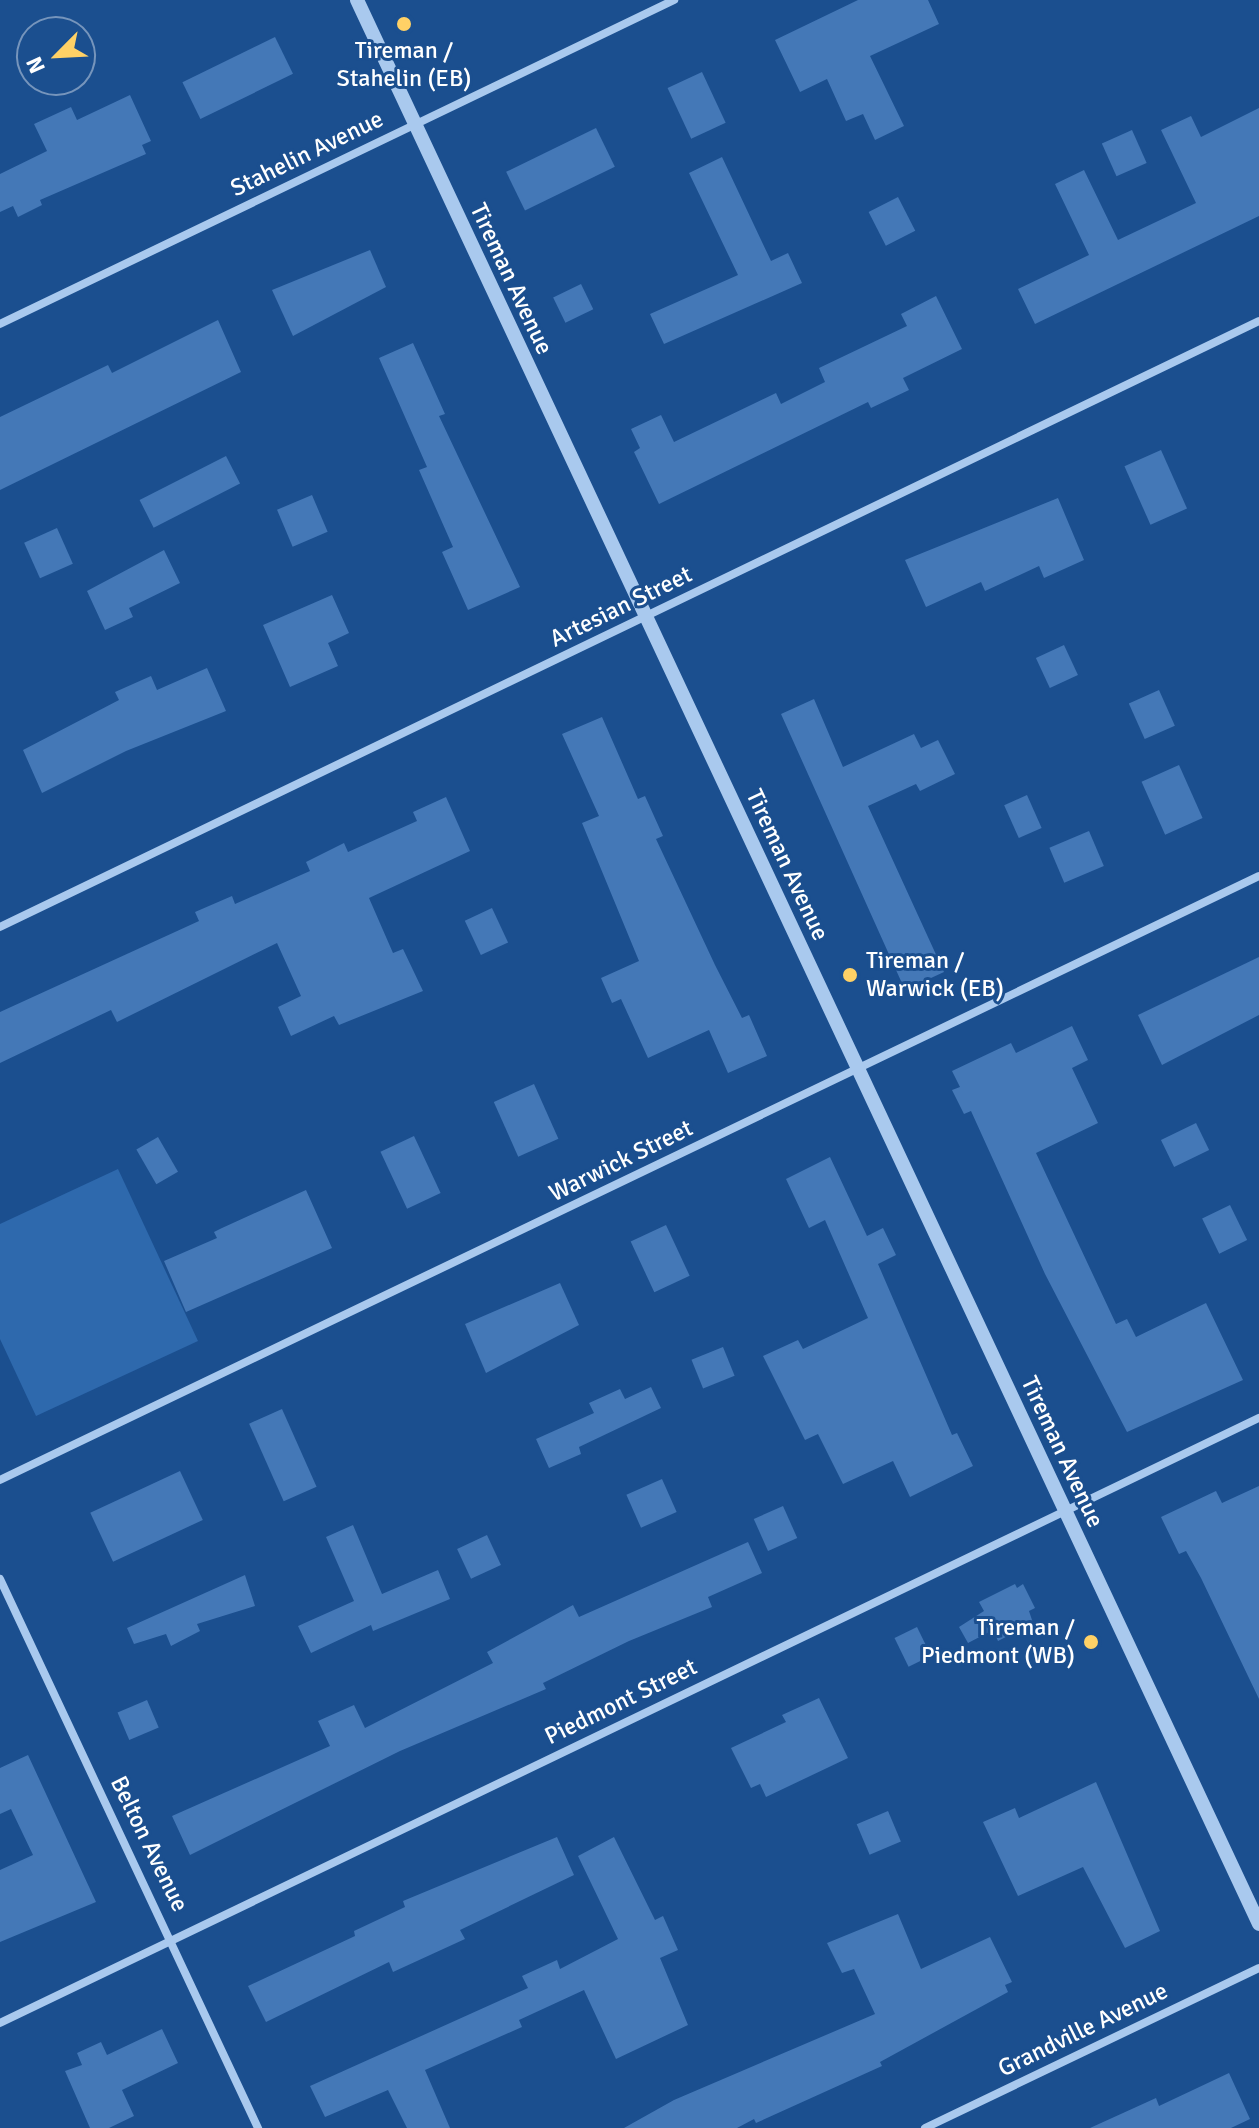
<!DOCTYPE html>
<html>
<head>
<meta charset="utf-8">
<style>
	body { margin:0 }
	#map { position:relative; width:1259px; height:2128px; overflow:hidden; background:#1b4f8f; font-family:Signika,sans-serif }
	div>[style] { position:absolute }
	.green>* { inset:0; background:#2e69ad }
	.building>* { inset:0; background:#4478b7; transform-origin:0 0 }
	.minor>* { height:8px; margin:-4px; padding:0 4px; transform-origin:4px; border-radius:4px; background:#a9c9ee }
	.tertiary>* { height:14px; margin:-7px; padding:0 7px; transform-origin:7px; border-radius:7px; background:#a9c9ee }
	.dots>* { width:22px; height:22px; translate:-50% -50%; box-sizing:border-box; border:4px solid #1b4f8f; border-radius:50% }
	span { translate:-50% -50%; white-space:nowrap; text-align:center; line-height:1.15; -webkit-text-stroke:6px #1b4f8f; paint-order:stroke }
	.poi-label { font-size:24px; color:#fff }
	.left { translate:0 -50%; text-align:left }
	.right { translate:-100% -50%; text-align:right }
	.street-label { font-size:24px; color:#fff }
	.north { position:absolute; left:16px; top:16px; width:80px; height:80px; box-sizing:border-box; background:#1b4f8f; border:2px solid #7695bc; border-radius:50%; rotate:246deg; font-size:22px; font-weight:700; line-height:32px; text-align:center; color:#fff }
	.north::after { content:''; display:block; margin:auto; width:28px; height:36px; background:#ffd166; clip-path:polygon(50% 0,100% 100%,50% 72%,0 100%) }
</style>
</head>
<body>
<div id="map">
	<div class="green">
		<i style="clip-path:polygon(118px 1169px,198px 1341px,36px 1416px,0 1339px,0 1224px)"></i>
	</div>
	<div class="building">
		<i style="clip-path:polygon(858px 0,928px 0,939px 24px,870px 56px,904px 126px,875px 140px,863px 114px,846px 121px,827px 79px,800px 92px,775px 40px)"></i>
		<i style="left:275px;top:37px;width:41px;height:103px;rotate:64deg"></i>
		<i style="left:702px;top:72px;width:56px;height:38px;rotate:65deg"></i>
		<i style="clip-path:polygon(130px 95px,151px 141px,142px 145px,146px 154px,40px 200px,42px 205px,18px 217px,13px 206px,0 212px,0 174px,47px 151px,34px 124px,71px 107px,77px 120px)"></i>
		<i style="clip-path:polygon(1259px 108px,1259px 216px,1035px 324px,1018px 289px,1089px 255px,1055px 184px,1084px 170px,1118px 240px,1196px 203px,1161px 130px,1191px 116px,1201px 137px)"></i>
		<i style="left:596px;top:128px;width:43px;height:100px;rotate:64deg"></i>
		<i style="left:1132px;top:130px;width:36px;height:33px;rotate:66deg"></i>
		<i style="clip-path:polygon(722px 157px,771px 261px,788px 253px,802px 283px,664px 344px,650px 314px,738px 275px,689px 173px)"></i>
		<i style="left:898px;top:197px;width:38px;height:33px;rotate:63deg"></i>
		<i style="clip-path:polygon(370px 250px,386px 287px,293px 336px,272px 290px)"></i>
		<i style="left:581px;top:284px;width:28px;height:31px;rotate:64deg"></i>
		<i style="clip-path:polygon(936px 296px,962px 349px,903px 378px,909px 390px,871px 408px,868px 402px,659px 504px,634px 452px,640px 448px,631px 429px,661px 415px,674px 442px,776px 393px,781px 404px,825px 382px,819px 368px,907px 326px,901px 314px)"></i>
		<i style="clip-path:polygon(218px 320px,241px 372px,0 490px,0 417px,108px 365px,112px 373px)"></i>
		<i style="clip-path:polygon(413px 343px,445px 414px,439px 416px,520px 587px,468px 610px,442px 552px,453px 547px,419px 470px,427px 467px,379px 358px)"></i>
		<i style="left:1161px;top:450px;width:64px;height:40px;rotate:66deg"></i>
		<i style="left:226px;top:456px;width:31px;height:97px;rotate:63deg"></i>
		<i style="left:312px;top:495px;width:40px;height:38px;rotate:67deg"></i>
		<i style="clip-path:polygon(1058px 498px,1084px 560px,1044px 578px,1039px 566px,985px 591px,981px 582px,926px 607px,905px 560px)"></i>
		<i style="left:57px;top:528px;width:39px;height:36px;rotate:66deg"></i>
		<i style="clip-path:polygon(164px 550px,180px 583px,129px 608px,133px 617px,105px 630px,87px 591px)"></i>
		<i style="clip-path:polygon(332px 595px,349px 633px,328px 643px,338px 666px,290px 687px,263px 625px)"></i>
		<i style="left:1064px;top:645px;width:33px;height:31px;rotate:65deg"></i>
		<i style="clip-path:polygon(207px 668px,226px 711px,126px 751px,42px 793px,23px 750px,119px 700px,115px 692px,151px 676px,157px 690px)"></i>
		<i style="left:1159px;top:690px;width:39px;height:33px;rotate:66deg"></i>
		<i style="clip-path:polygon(814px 699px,843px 767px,914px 734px,921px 748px,938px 740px,955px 774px,920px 791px,916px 784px,868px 806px,944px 972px,905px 990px,781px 714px)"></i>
		<i style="clip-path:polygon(602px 717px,638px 799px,645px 796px,663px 836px,656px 839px,715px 965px,742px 1018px,749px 1015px,767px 1056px,728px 1073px,709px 1030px,648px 1058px,621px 999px,612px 1003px,601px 978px,639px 961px,582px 823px,599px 816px,562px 734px)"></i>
		<i style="left:1179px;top:765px;width:58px;height:41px;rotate:66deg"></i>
		<i style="left:1027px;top:795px;width:36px;height:25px;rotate:66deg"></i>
		<i style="clip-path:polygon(446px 797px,470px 851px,369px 898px,393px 953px,403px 949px,423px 991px,339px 1025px,334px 1016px,291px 1036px,278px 1007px,301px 996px,277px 943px,117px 1022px,111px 1010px,0 1063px,0 1012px,199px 921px,195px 912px,232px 896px,235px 904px,310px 871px,306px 862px,344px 843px,348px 852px,417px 821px,413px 812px)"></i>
		<i style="left:1089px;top:831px;width:38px;height:43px;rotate:67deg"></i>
		<i style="left:492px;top:908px;width:38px;height:30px;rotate:65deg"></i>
		<i style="clip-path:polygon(1259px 957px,1259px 1015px,1162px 1065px,1138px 1015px)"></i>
		<i style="clip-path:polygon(1072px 1026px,1088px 1060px,1072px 1068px,1098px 1123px,1036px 1153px,1116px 1324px,1127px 1319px,1136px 1337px,1206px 1303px,1243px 1380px,1127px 1432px,1045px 1274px,971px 1111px,964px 1114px,952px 1090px,960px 1087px,952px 1071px,1011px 1043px,1016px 1053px)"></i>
		<i style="left:534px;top:1084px;width:60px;height:44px;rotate:66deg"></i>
		<i style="left:1196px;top:1123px;width:30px;height:39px;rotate:64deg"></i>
		<i style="left:414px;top:1136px;width:63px;height:37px;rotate:65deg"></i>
		<i style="left:158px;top:1137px;width:40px;height:25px;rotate:60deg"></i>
		<i style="clip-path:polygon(830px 1157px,867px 1236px,883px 1228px,896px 1255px,878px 1264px,952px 1435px,957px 1433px,973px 1466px,910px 1497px,893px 1461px,843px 1484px,818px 1434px,805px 1440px,763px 1356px,798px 1340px,803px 1349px,868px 1318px,825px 1220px,809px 1228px,786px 1179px)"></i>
		<i style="clip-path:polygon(306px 1190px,332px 1248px,186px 1312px,164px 1261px,217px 1238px,214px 1232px,222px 1228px)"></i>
		<i style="left:1230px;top:1205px;width:39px;height:31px;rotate:64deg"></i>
		<i style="left:666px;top:1225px;width:56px;height:39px;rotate:65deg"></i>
		<i style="clip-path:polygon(560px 1283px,579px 1325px,486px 1373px,465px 1324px)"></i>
		<i style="left:723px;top:1347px;width:31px;height:34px;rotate:68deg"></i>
		<i style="clip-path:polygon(651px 1387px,661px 1408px,579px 1447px,581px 1454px,549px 1468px,536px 1439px,594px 1413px,589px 1403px,620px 1389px,625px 1399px)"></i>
		<i style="left:282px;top:1409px;width:85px;height:36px;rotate:66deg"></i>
		<i style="left:180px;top:1471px;width:54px;height:99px;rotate:65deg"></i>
		<i style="left:662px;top:1479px;width:36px;height:39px;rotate:66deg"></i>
		<i style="clip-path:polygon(1259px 1486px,1259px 1699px,1201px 1578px,1186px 1551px,1179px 1554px,1161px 1517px,1216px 1491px,1222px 1503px)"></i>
		<i style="left:783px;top:1506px;width:35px;height:32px;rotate:66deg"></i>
		<i style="clip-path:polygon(353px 1525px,382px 1594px,438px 1570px,450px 1599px,373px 1631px,371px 1625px,311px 1653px,298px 1626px,354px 1601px,326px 1537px)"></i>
		<i style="left:487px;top:1535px;width:33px;height:33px;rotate:65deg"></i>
		<i style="clip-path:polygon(748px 1542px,762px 1573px,708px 1597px,712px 1607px,629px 1641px,543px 1683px,546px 1689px,400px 1751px,190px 1855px,172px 1816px,330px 1746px,318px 1721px,354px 1705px,365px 1728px,493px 1663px,487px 1652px,573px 1605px,579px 1617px)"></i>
		<i style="clip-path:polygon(245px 1575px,255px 1606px,197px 1624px,200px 1631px,171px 1646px,166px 1634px,134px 1644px,127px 1628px)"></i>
		<i style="clip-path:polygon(1015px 1584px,1017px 1588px,1023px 1584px,1035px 1608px,1029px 1611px,1033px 1623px,998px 1641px,993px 1630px,968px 1643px,959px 1627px,984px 1611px,979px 1602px)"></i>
		<i style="left:917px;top:1627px;width:32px;height:25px;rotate:64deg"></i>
		<i style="clip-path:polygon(819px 1698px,848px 1758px,766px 1797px,760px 1784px,751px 1788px,731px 1748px,786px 1722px,782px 1715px)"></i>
		<i style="left:147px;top:1700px;width:30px;height:32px;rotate:67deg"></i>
		<i style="clip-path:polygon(28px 1755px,96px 1902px,0 1942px,0 1870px,33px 1855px,11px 1809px,0 1814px,0 1768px)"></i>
		<i style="clip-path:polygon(1096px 1782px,1160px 1931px,1125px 1948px,1083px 1867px,1018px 1896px,983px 1822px,1015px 1808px,1019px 1818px)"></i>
		<i style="left:888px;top:1811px;width:33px;height:34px;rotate:67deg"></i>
		<i style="clip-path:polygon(557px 1837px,574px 1875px,460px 1930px,465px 1939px,393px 1972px,389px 1962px,266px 2022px,248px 1986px,355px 1936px,354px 1931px,405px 1907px,403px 1901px)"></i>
		<i style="clip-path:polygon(614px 1837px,655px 1920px,663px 1916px,678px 1950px,660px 1958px,688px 2025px,616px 2059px,584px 1990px,519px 2020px,522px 2027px,425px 2070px,450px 2128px,407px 2128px,388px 2090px,325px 2117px,310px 2086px,528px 1988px,522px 1976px,557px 1960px,560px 1969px,618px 1939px,578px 1856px)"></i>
		<i style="clip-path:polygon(898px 1914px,921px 1969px,990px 1937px,1012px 1982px,1005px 1985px,1008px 1992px,880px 2062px,882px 2066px,756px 2123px,754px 2119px,737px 2128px,624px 2128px,674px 2100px,875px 2014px,854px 1969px,842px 1973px,827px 1943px)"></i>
		<i style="clip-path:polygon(162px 2029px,178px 2063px,122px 2090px,134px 2116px,109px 2128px,90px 2128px,65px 2071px,82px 2065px,77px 2053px,101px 2042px,107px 2055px)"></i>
		<i style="clip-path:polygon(1229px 2073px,1250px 2119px,1231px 2128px,1090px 2128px,1156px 2098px,1159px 2106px)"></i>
	</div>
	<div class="minor">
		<i style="left:0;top:324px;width:748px;rotate:-25.67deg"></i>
		<i style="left:0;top:927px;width:1397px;rotate:-25.7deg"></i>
		<i style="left:0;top:1480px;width:1396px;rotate:-25.63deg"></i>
		<i style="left:0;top:1579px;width:607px;rotate:64.83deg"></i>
		<i style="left:0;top:2023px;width:1397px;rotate:-25.67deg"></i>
		<i style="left:925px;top:2128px;width:370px;rotate:-25.6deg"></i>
	</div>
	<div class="tertiary">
		<i style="left:357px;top:0;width:2125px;rotate:64.88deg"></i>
	</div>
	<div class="dots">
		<i style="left:404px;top:24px;background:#ffd166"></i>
		<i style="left:850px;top:975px;background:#ffd166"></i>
		<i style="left:1091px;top:1642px;background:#ffd166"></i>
	</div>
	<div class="poi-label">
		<span style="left:404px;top:65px">Tireman /<br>Stahelin (EB)</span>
		<span class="left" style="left:866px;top:975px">Tireman /<br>Warwick (EB)</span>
		<span class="right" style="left:1075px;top:1642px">Tireman /<br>Piedmont (WB)</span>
	</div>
	<div class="street-label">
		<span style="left:307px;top:154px;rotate:-26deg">Stahelin Avenue</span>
		<span style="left:511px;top:279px;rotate:65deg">Tireman Avenue</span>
		<span style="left:621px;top:607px;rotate:-26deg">Artesian Street</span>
		<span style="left:787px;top:865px;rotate:65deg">Tireman Avenue</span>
		<span style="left:621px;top:1161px;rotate:-26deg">Warwick Street</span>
		<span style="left:1062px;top:1452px;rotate:65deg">Tireman Avenue</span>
		<span style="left:621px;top:1702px;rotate:-26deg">Piedmont Street</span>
		<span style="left:149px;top:1844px;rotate:64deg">Belton Avenue</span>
		<span style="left:1083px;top:2030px;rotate:-26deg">Grandville Avenue</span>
	</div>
	<div class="north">N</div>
</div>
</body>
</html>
